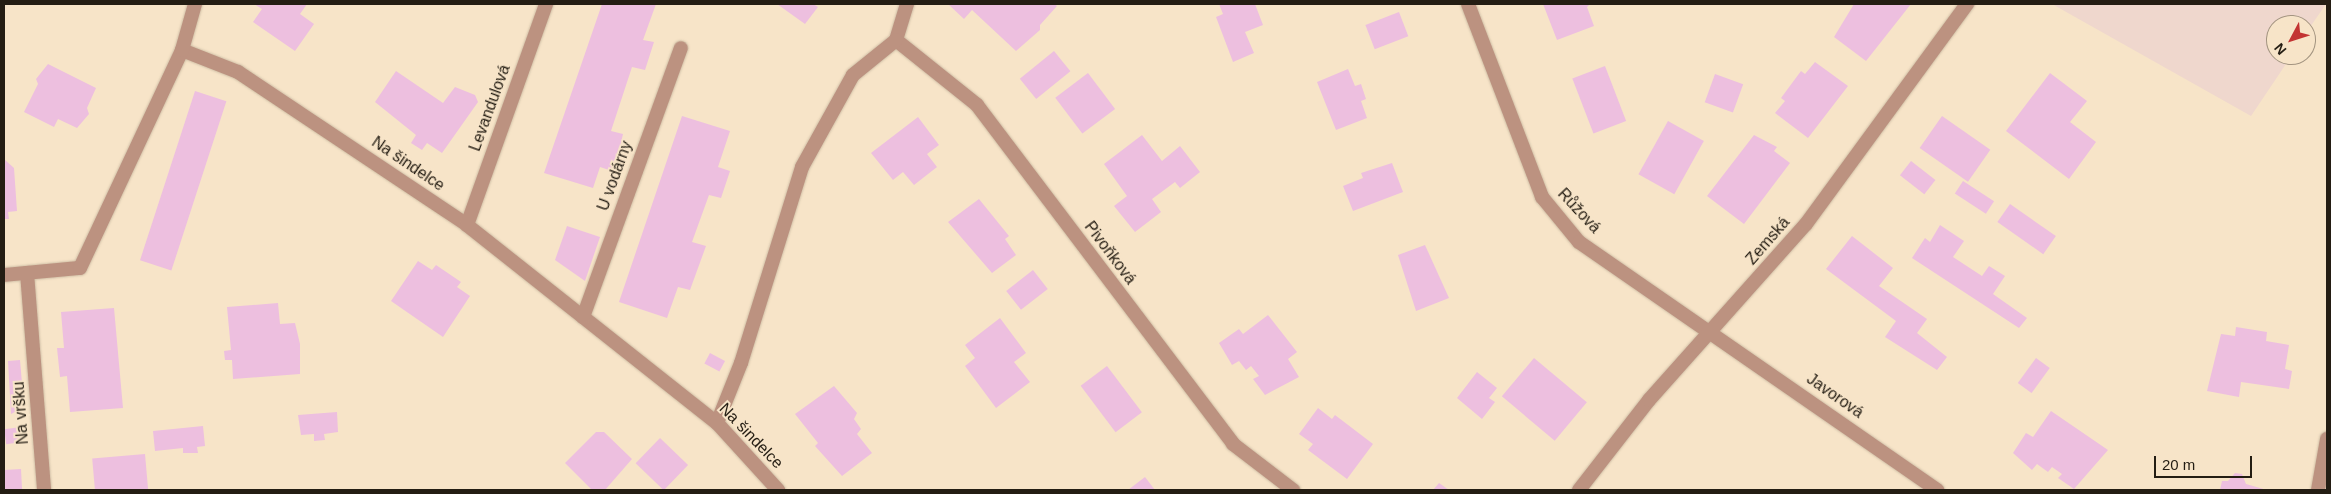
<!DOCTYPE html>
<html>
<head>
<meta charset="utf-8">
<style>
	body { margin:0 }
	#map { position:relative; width:2331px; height:494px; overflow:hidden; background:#f7e4c8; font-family:Helvetica,sans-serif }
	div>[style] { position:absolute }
	.industrial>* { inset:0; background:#efd7cd }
	.building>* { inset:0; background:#edbfdf; transform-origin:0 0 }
	.roads { filter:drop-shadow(0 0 1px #d1c0a7) drop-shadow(0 0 1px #d1c0a7) }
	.minor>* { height:14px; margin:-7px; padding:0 7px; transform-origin:7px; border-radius:7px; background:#bc9280 }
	span { translate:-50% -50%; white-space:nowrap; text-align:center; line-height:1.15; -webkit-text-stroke:4px #f7e4c8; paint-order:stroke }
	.street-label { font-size:16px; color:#241d13 }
	.frame { position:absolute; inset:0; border:5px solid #241d13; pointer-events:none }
	.north { position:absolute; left:2266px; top:15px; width:50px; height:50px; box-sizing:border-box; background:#f7e4c8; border:1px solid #a39480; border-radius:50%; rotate:230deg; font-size:14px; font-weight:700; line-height:20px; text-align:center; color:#241d13 }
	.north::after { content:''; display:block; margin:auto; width:18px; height:22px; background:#c33433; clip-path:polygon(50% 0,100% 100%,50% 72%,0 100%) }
	.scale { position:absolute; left:2154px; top:456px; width:98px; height:22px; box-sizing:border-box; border:2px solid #241d13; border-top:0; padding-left:6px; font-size:15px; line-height:18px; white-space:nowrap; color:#241d13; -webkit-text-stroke:4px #f7e4c8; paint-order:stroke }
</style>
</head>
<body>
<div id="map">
	<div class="industrial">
		<i style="clip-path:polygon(2052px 4px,2326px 4px,2306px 33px,2306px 25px,2276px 25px,2276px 55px,2292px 55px,2251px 116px)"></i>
	</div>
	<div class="building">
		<i style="clip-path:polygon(254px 4px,307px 4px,300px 14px,314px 24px,295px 51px,253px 22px,262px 9px)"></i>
		<i style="clip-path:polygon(602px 4px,656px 4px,643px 40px,654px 42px,645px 70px,632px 67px,611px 131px,623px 134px,616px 164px,609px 170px,600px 167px,593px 188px,544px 173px)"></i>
		<i style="clip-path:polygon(777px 4px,813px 4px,818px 7px,805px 24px)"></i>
		<i style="clip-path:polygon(948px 4px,1054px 4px,1057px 6px,1040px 25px,1040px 30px,1016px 51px,972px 10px,964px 19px)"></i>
		<i style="clip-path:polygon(1219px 4px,1255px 4px,1263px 25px,1245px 32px,1254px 53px,1233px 62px,1216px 17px,1223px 14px)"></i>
		<i style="clip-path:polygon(1543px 4px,1590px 4px,1587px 7px,1594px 26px,1557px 40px)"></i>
		<i style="clip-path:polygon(1854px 4px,1911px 4px,1866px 61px,1834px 37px)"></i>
		<i style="left:1399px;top:12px;width:26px;height:36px;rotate:69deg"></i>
		<i style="left:1054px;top:51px;width:26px;height:44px;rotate:51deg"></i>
		<i style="clip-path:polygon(1815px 62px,1848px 86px,1808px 138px,1775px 113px,1785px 101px,1781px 98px,1801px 71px,1805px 74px)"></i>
		<i style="clip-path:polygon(48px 64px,96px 88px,87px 108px,89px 114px,77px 128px,58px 119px,54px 127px,24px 112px,38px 84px,36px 79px)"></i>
		<i style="left:1605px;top:66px;width:59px;height:35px;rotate:69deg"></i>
		<i style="clip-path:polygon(1348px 69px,1355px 86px,1361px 84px,1366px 99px,1361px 101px,1367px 118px,1336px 130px,1317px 82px)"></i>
		<i style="clip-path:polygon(396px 71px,443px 103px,455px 87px,475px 95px,478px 102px,442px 153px,427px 143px,422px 150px,411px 143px,416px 135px,375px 102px)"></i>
		<i style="left:1088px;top:73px;width:45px;height:41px;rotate:53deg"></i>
		<i style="clip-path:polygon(2050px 73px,2087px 101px,2070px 122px,2096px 142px,2069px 179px,2006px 131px)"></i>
		<i style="left:1715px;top:74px;width:30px;height:30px;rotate:20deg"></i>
		<i style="left:195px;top:91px;width:33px;height:178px;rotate:18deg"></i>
		<i style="clip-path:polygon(682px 116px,730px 131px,718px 167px,730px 171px,721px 198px,709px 195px,692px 242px,706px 246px,690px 290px,678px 287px,667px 318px,619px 302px)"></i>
		<i style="left:1942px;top:116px;width:59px;height:39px;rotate:35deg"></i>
		<i style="clip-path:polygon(918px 117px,939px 145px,927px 154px,937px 167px,914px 185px,903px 172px,893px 180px,871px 153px)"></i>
		<i style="left:1668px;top:121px;width:41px;height:61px;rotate:29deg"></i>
		<i style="clip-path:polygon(1142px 135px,1162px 161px,1180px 146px,1200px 172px,1180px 188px,1175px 182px,1152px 199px,1161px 212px,1135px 232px,1114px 206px,1127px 196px,1104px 164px)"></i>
		<i style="clip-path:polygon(1754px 135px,1777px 147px,1774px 151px,1790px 163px,1744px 224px,1707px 196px)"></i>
		<i style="clip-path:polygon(4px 159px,14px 168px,17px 211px,8px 212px,9px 219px,4px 219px)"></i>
		<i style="left:1911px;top:161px;width:31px;height:18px;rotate:38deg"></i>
		<i style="clip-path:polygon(1392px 163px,1403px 192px,1353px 211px,1343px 186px,1363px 178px,1361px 173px)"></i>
		<i style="left:1963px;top:181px;width:37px;height:15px;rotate:33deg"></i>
		<i style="clip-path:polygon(979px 199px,1009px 236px,1005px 239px,1016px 255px,992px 273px,948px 222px)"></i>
		<i style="left:2010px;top:204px;width:56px;height:22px;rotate:35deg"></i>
		<i style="clip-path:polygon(1940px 225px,1964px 241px,1953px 257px,1982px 276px,1989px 266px,2005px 276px,1993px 294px,2027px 318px,2019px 328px,1912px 258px,1925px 238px,1930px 242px)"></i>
		<i style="clip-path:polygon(567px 226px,600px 237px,585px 281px,555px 260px)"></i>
		<i style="clip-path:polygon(1852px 236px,1893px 268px,1879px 286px,1927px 319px,1917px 333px,1947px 357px,1937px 370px,1885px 337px,1896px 321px,1826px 269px)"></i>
		<i style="clip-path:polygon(1425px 245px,1449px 298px,1416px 311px,1398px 255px)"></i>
		<i style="clip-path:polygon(418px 261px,432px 270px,436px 265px,461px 282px,457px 287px,470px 296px,443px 337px,391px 301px)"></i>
		<i style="left:1033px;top:270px;width:24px;height:34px;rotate:52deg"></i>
		<i style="clip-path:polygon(278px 303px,280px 324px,295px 323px,300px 344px,300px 374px,233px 379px,232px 360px,225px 360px,224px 351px,231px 350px,227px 307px)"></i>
		<i style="clip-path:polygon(114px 308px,123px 408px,70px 412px,67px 376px,60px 377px,57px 348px,64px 348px,61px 312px)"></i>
		<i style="clip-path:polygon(1268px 315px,1297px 352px,1288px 359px,1299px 377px,1265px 395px,1253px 379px,1259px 376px,1251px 366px,1246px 370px,1239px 361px,1232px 365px,1219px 343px,1239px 329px,1243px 334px)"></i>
		<i style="clip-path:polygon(1000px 318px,1026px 353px,1014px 362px,1030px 382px,996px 408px,965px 366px,975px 358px,965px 345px)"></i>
		<i style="clip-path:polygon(2236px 327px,2267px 332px,2266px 341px,2289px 345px,2285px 369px,2292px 371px,2289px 389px,2241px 382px,2239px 397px,2207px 391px,2221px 334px,2235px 336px)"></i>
		<i style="left:710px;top:353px;width:17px;height:12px;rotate:28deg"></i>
		<i style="left:1534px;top:358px;width:69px;height:50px;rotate:40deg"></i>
		<i style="left:2036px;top:358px;width:17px;height:31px;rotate:36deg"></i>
		<i style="clip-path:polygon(20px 360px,24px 407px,11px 414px,8px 361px)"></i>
		<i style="left:1107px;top:366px;width:58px;height:33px;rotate:53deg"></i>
		<i style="clip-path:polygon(1477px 372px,1497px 388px,1489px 398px,1495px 402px,1482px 419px,1457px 398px)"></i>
		<i style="clip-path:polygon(834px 386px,857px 413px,854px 419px,861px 429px,857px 434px,872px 453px,842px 476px,815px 446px,818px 443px,795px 414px)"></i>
		<i style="clip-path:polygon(1318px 408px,1332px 419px,1335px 415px,1373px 444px,1347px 479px,1308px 450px,1313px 444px,1299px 434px)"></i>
		<i style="clip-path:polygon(2051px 411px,2108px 450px,2074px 489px,2058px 478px,2062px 474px,2052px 467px,2048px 472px,2037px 464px,2032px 470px,2013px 453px,2026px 433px,2033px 437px)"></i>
		<i style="clip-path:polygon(337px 412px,338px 432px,324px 434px,325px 440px,314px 441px,314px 434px,301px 435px,298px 415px)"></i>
		<i style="clip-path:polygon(203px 426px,205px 446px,197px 447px,198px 453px,183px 453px,183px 448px,155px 451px,153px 431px)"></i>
		<i style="left:21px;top:427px;width:15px;height:17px;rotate:82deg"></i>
		<i style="clip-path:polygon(596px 432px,604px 432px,632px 459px,605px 490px,592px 490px,565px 463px)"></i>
		<i style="left:660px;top:438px;width:39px;height:35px;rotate:44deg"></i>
		<i style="left:145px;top:454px;width:36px;height:53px;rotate:85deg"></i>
		<i style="left:21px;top:469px;width:21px;height:17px;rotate:87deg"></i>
		<i style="clip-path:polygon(2235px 473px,2242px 474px,2246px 484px,2267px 490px,2220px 490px,2222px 481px,2228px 481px)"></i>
		<i style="clip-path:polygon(1145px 477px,1155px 490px,1128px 490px)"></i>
		<i style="clip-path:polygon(1439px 483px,1449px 490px,1433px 490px)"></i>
	</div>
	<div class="roads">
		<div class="minor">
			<i style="left:1468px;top:4px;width:207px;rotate:69deg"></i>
			<i style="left:1542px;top:197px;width:58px;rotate:50.6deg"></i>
			<i style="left:1579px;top:242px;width:436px;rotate:34.7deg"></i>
			<i style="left:896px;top:40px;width:104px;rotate:38.7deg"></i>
			<i style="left:977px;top:105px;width:425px;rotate:52.9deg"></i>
			<i style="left:1233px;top:444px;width:76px;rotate:37.5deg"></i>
			<i style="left:896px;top:40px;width:38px;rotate:-73deg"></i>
			<i style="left:182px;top:50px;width:60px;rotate:21.4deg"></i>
			<i style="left:238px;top:72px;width:275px;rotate:33.7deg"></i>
			<i style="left:467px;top:225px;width:319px;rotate:38.4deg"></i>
			<i style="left:717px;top:423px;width:91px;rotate:47.7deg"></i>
			<i style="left:467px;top:225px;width:235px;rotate:-70.3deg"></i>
			<i style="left:27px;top:273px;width:218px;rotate:85.5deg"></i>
			<i style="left:4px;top:275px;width:76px;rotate:-5.3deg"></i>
			<i style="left:80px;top:268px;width:241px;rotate:-64.9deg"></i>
			<i style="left:182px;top:50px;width:48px;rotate:-74.2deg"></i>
			<i style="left:583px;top:317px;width:286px;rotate:-70deg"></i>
			<i style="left:717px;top:423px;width:65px;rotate:-68.2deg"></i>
			<i style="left:741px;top:363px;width:205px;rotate:-72.7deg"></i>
			<i style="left:802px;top:167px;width:105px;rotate:-61deg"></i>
			<i style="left:853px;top:75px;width:55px;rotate:-39.1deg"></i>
			<i style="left:1579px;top:490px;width:114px;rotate:-52.1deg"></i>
			<i style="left:1649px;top:400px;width:236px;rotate:-48.3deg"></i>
			<i style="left:1806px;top:224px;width:273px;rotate:-53.8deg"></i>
			<i style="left:2318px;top:490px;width:52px;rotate:-80deg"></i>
		</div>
	</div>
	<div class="street-label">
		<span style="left:490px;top:108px;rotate:-70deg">Levandulová</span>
		<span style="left:408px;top:164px;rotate:34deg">Na šindelce</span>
		<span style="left:615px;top:176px;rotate:-70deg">U vodárny</span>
		<span style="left:1579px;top:211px;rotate:47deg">Růžová</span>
		<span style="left:1768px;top:241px;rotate:-49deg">Zemská</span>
		<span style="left:1110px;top:253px;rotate:53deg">Pivoňková</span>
		<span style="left:1835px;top:396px;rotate:35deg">Javorová</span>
		<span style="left:21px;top:413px;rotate:-94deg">Na vršku</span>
		<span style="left:751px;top:436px;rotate:46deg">Na šindelce</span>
	</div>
	<div class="frame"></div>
	<div class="north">N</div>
	<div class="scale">20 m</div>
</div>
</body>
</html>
